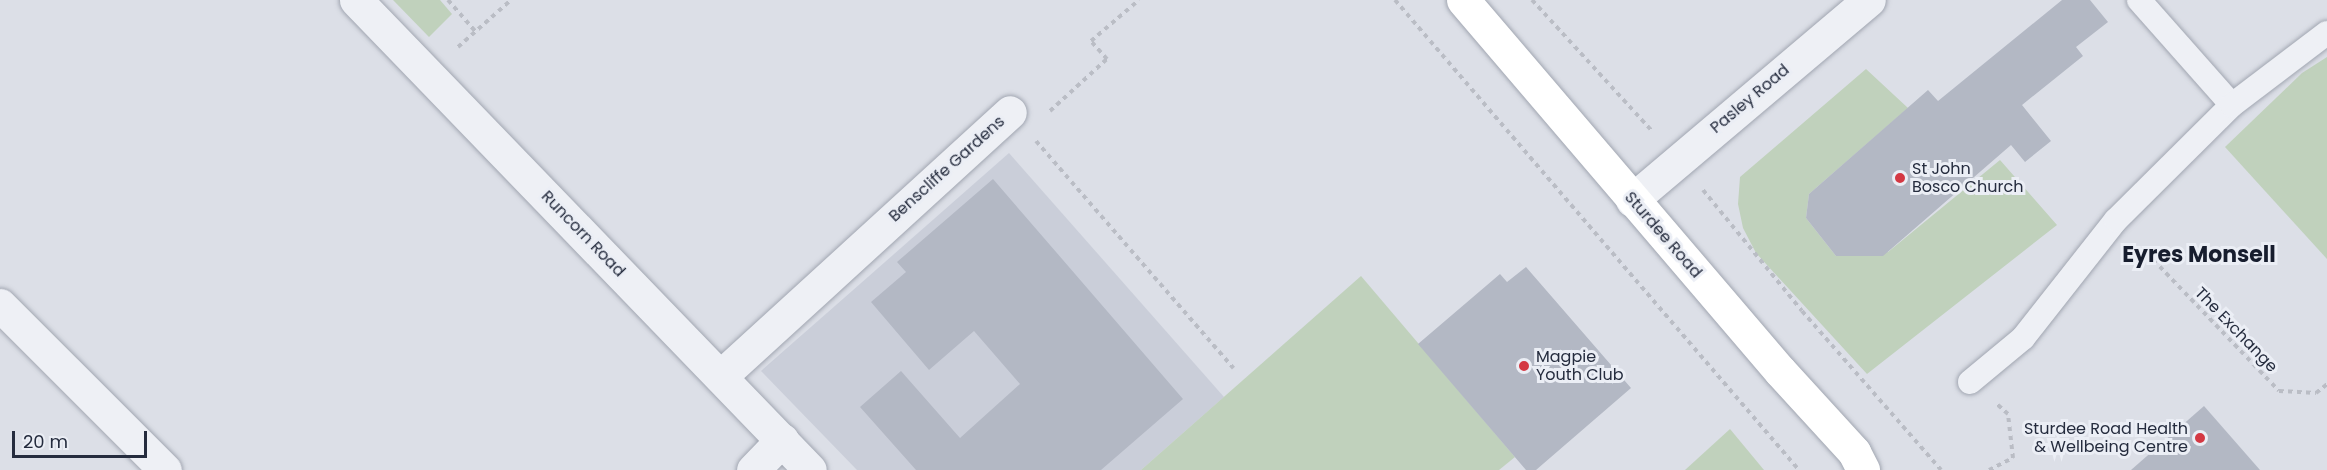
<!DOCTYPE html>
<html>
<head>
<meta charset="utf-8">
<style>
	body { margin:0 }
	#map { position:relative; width:2327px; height:470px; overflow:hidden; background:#dcdfe7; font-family:Poppins,sans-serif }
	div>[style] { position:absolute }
	.built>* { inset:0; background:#caced9 }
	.green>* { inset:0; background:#c0d1bc }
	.building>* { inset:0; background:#b3b8c4 }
	.path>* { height:4px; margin-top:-2px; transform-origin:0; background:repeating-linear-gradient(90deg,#babdc5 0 4.5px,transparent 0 9px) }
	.roads { filter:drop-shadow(0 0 2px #a1a6b1) drop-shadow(0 0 2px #a1a6b1) }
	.lane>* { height:24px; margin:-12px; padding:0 12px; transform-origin:12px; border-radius:12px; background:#eef0f5 }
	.street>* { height:33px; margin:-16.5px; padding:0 16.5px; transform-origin:16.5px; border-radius:16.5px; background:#eef0f5 }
	.secondary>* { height:33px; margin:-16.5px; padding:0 16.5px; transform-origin:16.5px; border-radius:16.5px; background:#fff }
	.dots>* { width:16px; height:16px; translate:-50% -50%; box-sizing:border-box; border:3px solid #ebeef5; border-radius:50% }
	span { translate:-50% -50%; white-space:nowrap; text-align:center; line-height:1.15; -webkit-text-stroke:6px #ebeef5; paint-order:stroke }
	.street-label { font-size:16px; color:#252c3e }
	.poi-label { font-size:16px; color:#252c3e }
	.left { translate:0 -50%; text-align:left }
	.right { translate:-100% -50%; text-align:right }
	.district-label { font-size:22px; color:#171d2e; font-weight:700 }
	.scale { position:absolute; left:12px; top:431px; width:135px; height:27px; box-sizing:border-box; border:3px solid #252c3e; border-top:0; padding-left:8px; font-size:18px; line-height:21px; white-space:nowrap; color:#252c3e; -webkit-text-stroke:4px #ebeef5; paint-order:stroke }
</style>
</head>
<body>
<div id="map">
	<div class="built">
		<i style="clip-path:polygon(1009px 153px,1224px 397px,1141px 470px,857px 470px,761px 371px)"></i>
	</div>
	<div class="green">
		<i style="clip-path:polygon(393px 0,440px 0,452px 14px,429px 37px)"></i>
		<i style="clip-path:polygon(2327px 57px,2327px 259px,2225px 147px,2302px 73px)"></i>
		<i style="clip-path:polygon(1866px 69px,1908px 108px,1809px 194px,1806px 218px,1836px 256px,1865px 256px,1880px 244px,1888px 252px,2000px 160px,2057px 225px,1867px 374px,1756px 253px,1743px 228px,1738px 204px,1740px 177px)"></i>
		<i style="clip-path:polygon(1361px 276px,1515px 457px,1499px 470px,1141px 470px)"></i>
		<i style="clip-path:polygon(1730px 429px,1764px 470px,1685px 470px)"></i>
	</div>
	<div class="building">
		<i style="clip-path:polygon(2062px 0,2090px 0,2108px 22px,2076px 47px,2083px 56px,2022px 105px,2051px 141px,2025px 162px,2011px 145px,1883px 256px,1836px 256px,1806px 218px,1809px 194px,1928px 90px,1938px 101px)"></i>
		<i style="clip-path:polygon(993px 179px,1183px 399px,1101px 470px,916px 470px,860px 407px,901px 371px,960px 438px,1020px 384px,974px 331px,929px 370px,871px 302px,906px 272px,897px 262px)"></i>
		<i style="clip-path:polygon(1526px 267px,1631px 388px,1536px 470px,1526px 470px,1418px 344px,1500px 274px,1507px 282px)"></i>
		<i style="clip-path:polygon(2204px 406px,2260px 470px,2131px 470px)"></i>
	</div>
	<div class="path">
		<i style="left:448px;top:0;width:41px;rotate:48.9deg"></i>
		<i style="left:1395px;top:0;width:620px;rotate:49.32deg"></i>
		<i style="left:1532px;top:0;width:176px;rotate:47.5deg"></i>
		<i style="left:458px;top:47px;width:71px;rotate:-41.6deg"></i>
		<i style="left:1050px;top:111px;width:77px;rotate:-42.4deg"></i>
		<i style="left:1107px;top:59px;width:24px;rotate:-132deg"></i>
		<i style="left:1091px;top:41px;width:63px;rotate:-40.5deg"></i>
		<i style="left:1036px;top:141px;width:301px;rotate:49deg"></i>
		<i style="left:1703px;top:190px;width:156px;rotate:50.7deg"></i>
		<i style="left:1802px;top:311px;width:211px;rotate:48.8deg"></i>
		<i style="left:2141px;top:247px;width:199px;rotate:46.2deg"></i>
		<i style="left:2279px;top:391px;width:37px;rotate:3deg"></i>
		<i style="left:2316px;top:393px;width:14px;rotate:-39deg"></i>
		<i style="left:1989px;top:470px;width:27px;rotate:-27deg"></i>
		<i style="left:2013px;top:458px;width:44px;rotate:-96.5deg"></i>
		<i style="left:2008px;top:414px;width:15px;rotate:-138deg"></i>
	</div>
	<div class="roads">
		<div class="lane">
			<i style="left:2139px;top:0;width:140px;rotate:48.5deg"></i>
			<i style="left:1970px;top:382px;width:69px;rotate:-39.7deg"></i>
			<i style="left:2023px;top:338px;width:150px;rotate:-51.8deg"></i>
			<i style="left:2116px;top:220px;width:163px;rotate:-44.8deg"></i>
			<i style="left:2232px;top:105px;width:119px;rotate:-37.2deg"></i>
		</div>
		<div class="street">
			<i style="left:356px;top:0;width:653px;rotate:45.99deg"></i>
			<i style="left:1632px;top:200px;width:310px;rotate:-40.2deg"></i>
			<i style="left:0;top:305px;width:233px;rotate:45deg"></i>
			<i style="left:721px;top:376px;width:391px;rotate:-42.4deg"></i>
			<i style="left:753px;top:470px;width:42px;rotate:-46deg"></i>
		</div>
		<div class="secondary">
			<i style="left:1463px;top:0;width:488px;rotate:49.5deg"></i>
			<i style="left:1780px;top:371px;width:110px;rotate:47.6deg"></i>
			<i style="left:1854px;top:452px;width:20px;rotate:63deg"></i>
		</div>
	</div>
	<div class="dots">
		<i style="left:1900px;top:178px;background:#d43843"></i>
		<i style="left:1524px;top:366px;background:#d43843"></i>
		<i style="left:2200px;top:438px;background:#d43843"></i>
	</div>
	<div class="street-label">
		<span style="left:1750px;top:99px;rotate:-40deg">Pasley Road</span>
		<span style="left:947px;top:169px;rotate:-42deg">Benscliffe Gardens</span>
		<span style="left:583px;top:234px;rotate:46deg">Runcorn Road</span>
		<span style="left:1663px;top:235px;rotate:49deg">Sturdee Road</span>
		<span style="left:2236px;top:330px;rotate:46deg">The Exchange</span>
	</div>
	<div class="poi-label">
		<span class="left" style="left:1912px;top:178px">St John<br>Bosco Church</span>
		<span class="left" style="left:1536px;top:366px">Magpie<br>Youth Club</span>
		<span class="right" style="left:2188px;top:438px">Sturdee Road Health<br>&amp; Wellbeing Centre</span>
	</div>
	<div class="district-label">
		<span style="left:2199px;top:255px">Eyres Monsell</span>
	</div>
	<div class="scale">20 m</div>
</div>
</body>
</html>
